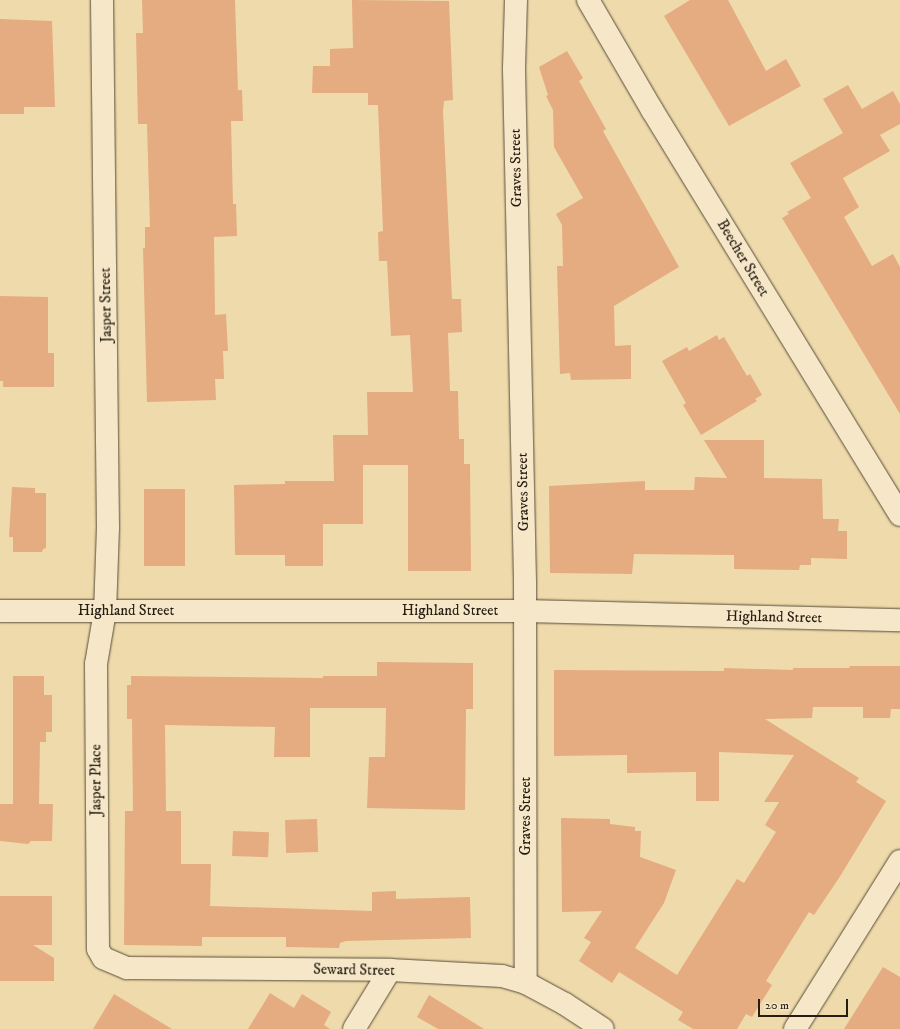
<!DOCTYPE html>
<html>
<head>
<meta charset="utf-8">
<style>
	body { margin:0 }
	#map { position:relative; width:900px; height:1029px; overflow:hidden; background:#efdaab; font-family:"IM FELL DW Pica",serif }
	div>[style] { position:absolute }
	.building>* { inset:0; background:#e5ab81; transform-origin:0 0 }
	.roads { filter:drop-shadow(0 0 1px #584c38) drop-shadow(0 0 1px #584c38) }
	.street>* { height:22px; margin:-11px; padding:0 11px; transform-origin:11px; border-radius:11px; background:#f5e7c8 }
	span { translate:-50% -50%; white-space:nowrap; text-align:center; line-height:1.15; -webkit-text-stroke:3.5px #f5e7c8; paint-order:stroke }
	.street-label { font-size:15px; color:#261c12 }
	.scale { position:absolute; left:758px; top:999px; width:90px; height:18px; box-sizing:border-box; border:2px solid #261c12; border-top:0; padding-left:5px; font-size:12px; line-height:14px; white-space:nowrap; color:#261c12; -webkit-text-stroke:3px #f5e7c8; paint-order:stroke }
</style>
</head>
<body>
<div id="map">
	<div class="building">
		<i style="clip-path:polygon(142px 0,235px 0,238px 90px,242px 90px,243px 121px,231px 121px,233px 204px,236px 204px,237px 236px,214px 237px,215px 315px,226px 314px,228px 351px,223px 351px,224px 379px,215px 379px,216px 400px,147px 402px,143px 248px,145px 248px,145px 227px,150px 227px,147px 124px,138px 124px,136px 33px,143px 33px)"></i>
		<i style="clip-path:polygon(352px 0,449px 1px,453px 100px,444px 101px,443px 111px,452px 299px,461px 299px,462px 332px,448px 333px,450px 391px,458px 391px,459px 439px,464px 439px,464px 464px,470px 464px,471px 571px,408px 571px,408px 465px,363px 465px,363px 524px,323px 524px,323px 566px,285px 566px,285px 555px,235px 555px,234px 485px,285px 484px,285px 481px,334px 481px,333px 435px,368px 435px,367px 392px,413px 392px,410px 335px,391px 336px,387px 261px,379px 261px,378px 232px,383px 231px,378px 105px,368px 105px,368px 93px,312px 93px,313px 66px,330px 66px,330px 49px,353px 48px)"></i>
		<i style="clip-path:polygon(690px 0,728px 0,766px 71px,786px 59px,801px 86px,729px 126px,664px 16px)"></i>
		<i style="clip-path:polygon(0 19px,52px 21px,55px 107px,24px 107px,24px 114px,0 114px)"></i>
		<i style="clip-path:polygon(567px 51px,583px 78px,579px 81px,606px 129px,603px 131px,679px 267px,614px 306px,615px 346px,631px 345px,631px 379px,571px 380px,570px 373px,560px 374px,557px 266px,563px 266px,562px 225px,556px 214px,583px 198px,554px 147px,553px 110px,546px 96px,548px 95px,539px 67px)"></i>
		<i style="clip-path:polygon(848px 85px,862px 109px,893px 91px,900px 104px,900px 124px,880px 135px,890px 151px,843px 178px,859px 207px,844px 217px,872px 266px,893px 254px,900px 267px,900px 414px,782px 218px,789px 214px,787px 212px,811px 198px,790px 163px,843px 133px,823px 99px)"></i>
		<i style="clip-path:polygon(0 296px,48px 297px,48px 353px,54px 353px,54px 387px,3px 387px,3px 381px,0 381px)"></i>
		<i style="clip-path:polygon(717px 335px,719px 340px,724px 337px,747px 376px,750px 374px,762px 395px,755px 399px,757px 401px,701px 435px,683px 405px,686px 403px,662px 361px,687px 347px,689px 351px)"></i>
		<i style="clip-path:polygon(704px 440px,764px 440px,764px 478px,822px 479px,823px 519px,839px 519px,838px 531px,847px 531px,847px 559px,811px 558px,811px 565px,800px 565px,799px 570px,734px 569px,734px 555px,634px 554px,632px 574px,550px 573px,549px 486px,645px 481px,645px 490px,694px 490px,695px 477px,727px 478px)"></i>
		<i style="clip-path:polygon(12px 487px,35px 488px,35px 493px,46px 493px,46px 548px,43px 549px,42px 552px,13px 552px,13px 537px,9px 537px)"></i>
		<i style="left:144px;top:489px;width:41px;height:77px"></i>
		<i style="clip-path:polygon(377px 662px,473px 663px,473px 709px,466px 709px,465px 810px,367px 808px,369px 757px,385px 757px,386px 708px,310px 708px,310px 757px,274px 757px,275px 727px,165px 725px,166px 811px,181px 811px,181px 864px,211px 864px,210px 906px,372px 911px,372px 892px,396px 891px,396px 899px,470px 897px,471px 938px,346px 941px,340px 943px,339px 948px,286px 947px,286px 937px,202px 937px,202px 946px,124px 945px,125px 811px,133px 811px,132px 719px,127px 719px,127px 685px,131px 685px,131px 676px,323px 678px,323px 676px,377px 676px)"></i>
		<i style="clip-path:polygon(849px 666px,900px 666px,900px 709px,891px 709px,890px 718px,863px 718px,863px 707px,813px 707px,812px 718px,765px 719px,859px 778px,856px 782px,886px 801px,839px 878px,814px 915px,809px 912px,766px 981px,772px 985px,752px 1017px,746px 1014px,737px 1029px,693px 1029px,678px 1020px,683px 1012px,619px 972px,612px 983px,579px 961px,591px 942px,584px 938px,602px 911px,562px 912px,561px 818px,610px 819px,610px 824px,635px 827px,635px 831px,641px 831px,640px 857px,676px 870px,664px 903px,635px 948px,677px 975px,737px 879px,744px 883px,776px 832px,765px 825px,779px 802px,764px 802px,794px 755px,719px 752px,719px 801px,696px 801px,696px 772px,627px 773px,627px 755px,554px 756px,554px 670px,724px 671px,724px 668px,793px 670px,793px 668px,850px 668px)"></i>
		<i style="clip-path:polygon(13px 676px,44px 676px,44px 695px,52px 695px,52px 732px,46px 732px,46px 742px,40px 742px,39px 804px,53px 804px,52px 841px,31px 841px,28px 844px,0 841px,0 804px,13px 804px)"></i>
		<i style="left:317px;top:819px;width:33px;height:32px;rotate:88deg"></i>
		<i style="left:233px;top:831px;width:36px;height:25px;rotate:2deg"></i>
		<i style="clip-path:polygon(0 896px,52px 896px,52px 945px,33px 945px,54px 958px,54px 981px,0 981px)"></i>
		<i style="clip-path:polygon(883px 967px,900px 977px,900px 1029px,844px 1029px)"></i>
		<i style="clip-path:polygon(270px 993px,294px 1008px,302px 994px,331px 1012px,324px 1025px,330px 1029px,248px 1029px)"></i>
		<i style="clip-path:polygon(114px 994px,172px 1029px,93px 1029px)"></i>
		<i style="clip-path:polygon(429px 995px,484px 1029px,438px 1029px,417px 1017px)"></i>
	</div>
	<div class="roads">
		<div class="street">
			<i style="left:102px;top:0;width:527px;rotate:89.35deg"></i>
			<i style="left:108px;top:527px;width:84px;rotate:92deg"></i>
			<i style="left:105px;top:611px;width:54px;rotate:99.6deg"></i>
			<i style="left:96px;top:664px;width:285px;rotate:89.6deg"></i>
			<i style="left:98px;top:949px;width:10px;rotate:61deg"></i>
			<i style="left:103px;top:958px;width:26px;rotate:23deg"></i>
			<i style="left:127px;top:968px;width:263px;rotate:0.4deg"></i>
			<i style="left:390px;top:970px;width:112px;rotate:3.1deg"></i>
			<i style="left:502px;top:976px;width:25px;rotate:16deg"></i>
			<i style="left:526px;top:983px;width:44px;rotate:28.3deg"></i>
			<i style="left:565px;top:1004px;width:45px;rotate:33.3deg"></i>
			<i style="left:516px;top:0;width:69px;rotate:91.7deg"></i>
			<i style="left:514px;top:69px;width:514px;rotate:88.77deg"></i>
			<i style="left:525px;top:583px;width:400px;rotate:89.9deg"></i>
			<i style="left:588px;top:0;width:127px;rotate:59.8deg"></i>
			<i style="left:652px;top:110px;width:475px;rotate:58.5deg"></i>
			<i style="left:0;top:611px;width:525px"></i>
			<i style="left:525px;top:611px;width:375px;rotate:1.4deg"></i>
			<i style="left:354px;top:1029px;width:69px;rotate:-58.6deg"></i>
			<i style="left:795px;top:1029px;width:198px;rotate:-58deg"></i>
		</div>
	</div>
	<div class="street-label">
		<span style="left:516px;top:168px;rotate:-91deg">Graves Street</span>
		<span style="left:743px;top:258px;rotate:59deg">Beecher Street</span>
		<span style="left:106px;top:305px;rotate:-91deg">Jasper Street</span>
		<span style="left:523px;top:492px;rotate:-91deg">Graves Street</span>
		<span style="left:126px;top:611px">Highland Street</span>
		<span style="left:450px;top:611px">Highland Street</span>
		<span style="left:774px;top:617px;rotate:1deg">Highland Street</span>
		<span style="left:96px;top:780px;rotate:-90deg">Jasper Place</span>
		<span style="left:526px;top:816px;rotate:-90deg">Graves Street</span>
		<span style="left:354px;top:970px;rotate:1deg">Seward Street</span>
	</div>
	<div class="scale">20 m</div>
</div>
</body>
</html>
